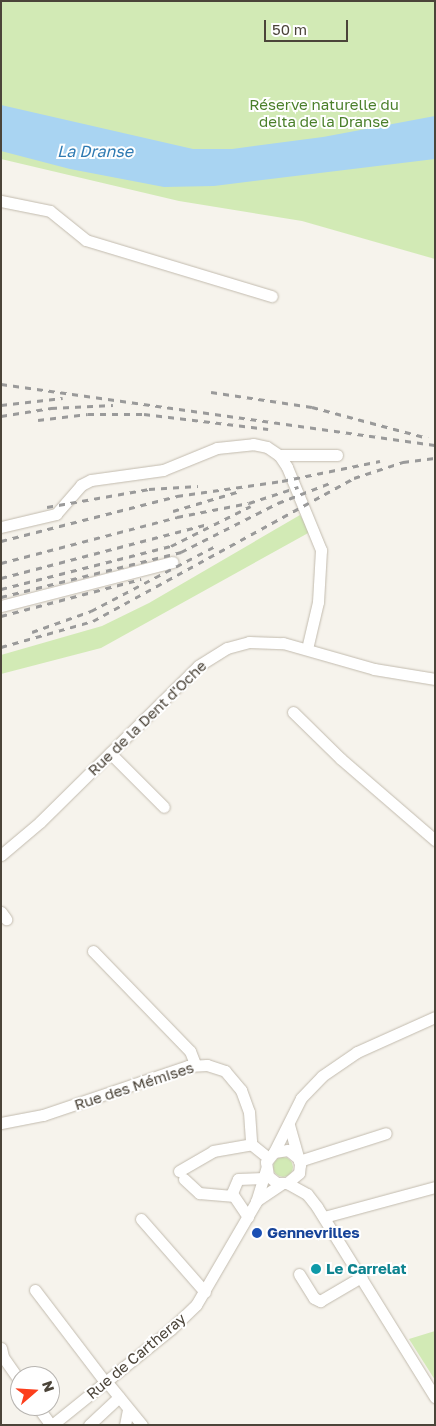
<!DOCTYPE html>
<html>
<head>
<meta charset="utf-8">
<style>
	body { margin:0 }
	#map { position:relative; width:436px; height:1426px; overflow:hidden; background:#f6f3ec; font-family:"Golos Text",sans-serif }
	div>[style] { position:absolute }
	.green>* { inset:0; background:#d2eab5 }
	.round { border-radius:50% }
	.water>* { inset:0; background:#a9d4f2 }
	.roads { filter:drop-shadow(0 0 1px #c2bbae) drop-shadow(0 0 1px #c2bbae) }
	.minor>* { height:11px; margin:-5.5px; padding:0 5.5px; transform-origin:5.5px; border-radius:5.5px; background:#fff }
	.rail>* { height:3px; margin-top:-1.5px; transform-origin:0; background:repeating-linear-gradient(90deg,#9a9a9a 0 6px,transparent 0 12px) }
	.dots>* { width:14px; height:14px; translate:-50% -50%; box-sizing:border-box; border:2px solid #fff; border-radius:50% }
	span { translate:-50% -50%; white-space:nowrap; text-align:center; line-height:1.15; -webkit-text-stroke:4px #fff; paint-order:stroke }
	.park-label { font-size:15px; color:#4a7f2a }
	.street-label { font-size:15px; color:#4b4439 }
	.transit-label { font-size:15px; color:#164399; font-weight:700 }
	.left { translate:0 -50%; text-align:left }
	.culture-label { font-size:15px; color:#0d838f; font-weight:700 }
	.water-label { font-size:16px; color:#2e7ab2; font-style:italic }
	.frame { position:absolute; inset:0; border:2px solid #4b4439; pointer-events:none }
	.north { position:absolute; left:10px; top:1366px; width:50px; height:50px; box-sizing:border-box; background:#fff; border:1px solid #b7b4b0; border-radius:50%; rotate:71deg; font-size:14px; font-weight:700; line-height:20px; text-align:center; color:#4b4439 }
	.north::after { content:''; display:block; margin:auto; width:18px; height:22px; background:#fc3f1d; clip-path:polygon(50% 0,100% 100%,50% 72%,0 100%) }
	.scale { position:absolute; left:264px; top:20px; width:84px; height:22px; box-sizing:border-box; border:2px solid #4b4439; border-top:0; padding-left:6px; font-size:15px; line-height:18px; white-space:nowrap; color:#4b4439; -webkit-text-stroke:4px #fff; paint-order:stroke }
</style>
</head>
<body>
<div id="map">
	<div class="green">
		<i style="clip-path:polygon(1px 1px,435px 1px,435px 259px,302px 221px,179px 201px,1px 159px)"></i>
		<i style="clip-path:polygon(300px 515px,310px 532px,101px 648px,1px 674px,1px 655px,102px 626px,149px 603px)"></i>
		<i class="round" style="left:273px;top:1157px;width:20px;height:20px"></i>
		<i style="clip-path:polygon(435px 1331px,435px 1380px,409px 1339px)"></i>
	</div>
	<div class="water">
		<i style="clip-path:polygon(1px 105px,193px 149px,232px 149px,323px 137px,435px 116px,435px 159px,214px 186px,164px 187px,70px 169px,1px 151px)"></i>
	</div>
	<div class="roads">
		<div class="minor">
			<i style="left:1px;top:201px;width:50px;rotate:11.5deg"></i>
			<i style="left:50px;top:211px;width:46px;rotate:38.9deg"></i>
			<i style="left:86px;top:240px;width:194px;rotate:16.8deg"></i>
			<i style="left:279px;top:455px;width:14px;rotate:56deg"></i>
			<i style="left:287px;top:467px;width:90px;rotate:67.7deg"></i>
			<i style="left:321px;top:550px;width:52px;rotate:93.3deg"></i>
			<i style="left:318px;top:602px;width:48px;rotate:103.2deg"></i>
			<i style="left:1px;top:527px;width:57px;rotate:-13.3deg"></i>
			<i style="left:56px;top:514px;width:38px;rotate:-49deg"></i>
			<i style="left:81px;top:485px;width:11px;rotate:-27deg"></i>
			<i style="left:91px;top:480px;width:73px;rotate:-7.9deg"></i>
			<i style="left:163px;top:470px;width:58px;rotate:-22.2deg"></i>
			<i style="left:217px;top:448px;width:36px;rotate:-6deg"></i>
			<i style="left:253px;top:444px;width:14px;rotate:12deg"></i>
			<i style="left:267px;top:447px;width:14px;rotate:34deg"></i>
			<i style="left:279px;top:455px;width:58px"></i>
			<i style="left:1px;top:606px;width:177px;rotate:-14.4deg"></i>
			<i style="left:293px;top:712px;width:67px;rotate:44.4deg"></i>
			<i style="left:341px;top:759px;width:124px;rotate:40.8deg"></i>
			<i style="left:110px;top:753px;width:76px;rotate:45deg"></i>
			<i style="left:1px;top:855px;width:51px;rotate:-40.2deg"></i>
			<i style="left:40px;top:822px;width:222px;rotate:-44.6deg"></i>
			<i style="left:198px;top:666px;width:34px;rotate:-32deg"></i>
			<i style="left:227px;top:648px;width:23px;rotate:-15deg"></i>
			<i style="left:249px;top:642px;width:34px;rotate:2deg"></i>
			<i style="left:283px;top:643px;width:95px;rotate:15.9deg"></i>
			<i style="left:374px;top:669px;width:62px;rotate:9.3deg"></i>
			<i style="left:1px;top:912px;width:9px;rotate:54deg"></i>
			<i style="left:93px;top:951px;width:139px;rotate:45.9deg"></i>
			<i style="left:190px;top:1051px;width:14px;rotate:69deg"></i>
			<i style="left:1px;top:1123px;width:43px;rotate:-10.8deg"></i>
			<i style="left:43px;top:1115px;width:153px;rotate:-18.7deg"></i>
			<i style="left:188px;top:1066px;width:19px;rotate:-3deg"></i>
			<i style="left:207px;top:1065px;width:19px;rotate:18deg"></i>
			<i style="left:225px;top:1071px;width:25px;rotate:50deg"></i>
			<i style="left:241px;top:1090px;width:23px;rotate:70deg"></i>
			<i style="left:249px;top:1112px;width:32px;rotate:86deg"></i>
			<i style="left:251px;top:1144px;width:22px;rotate:39deg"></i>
			<i style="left:289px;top:1125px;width:41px;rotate:74.2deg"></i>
			<i style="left:300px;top:1164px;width:9px;rotate:96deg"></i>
			<i style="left:299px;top:1173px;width:16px;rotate:140deg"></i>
			<i style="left:287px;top:1183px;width:10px;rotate:180deg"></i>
			<i style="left:277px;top:1183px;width:11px;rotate:-142deg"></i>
			<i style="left:268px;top:1176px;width:14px;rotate:-98deg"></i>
			<i style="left:266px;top:1162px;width:13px;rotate:-51deg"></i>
			<i style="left:274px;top:1152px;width:14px;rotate:-8deg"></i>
			<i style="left:288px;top:1150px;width:13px;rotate:39deg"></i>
			<i style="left:274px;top:1152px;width:60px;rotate:-63.4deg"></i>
			<i style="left:301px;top:1098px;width:30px;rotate:-46deg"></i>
			<i style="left:322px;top:1076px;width:42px;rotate:-34.4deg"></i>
			<i style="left:357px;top:1052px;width:85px;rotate:-24.2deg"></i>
			<i style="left:299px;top:1161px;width:91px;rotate:-17.8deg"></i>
			<i style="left:179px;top:1171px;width:39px;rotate:-30deg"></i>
			<i style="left:213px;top:1151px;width:39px;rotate:-10deg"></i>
			<i style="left:184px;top:1179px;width:21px;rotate:43deg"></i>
			<i style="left:199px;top:1193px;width:33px;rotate:5deg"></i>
			<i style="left:287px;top:1183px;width:23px;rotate:29deg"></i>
			<i style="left:307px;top:1194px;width:16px;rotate:52deg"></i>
			<i style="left:317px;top:1207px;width:224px;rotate:58.2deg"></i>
			<i style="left:256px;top:1201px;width:30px;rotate:-34deg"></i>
			<i style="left:248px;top:1217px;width:29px;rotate:-124deg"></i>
			<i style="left:232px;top:1193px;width:15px;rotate:-67deg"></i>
			<i style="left:238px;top:1179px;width:26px;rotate:-2deg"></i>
			<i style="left:324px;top:1217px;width:115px;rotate:-15.1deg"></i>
			<i style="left:141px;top:1219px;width:97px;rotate:48.8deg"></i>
			<i style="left:299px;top:1274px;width:28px;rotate:58deg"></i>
			<i style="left:314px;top:1298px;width:7px;rotate:27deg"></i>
			<i style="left:320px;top:1301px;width:48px;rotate:-30.3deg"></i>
			<i style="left:35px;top:1290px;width:116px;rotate:52.7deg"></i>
			<i style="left:1px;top:1348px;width:9px;rotate:77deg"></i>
			<i style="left:3px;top:1357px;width:29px;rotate:55deg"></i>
			<i style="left:106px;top:1381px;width:57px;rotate:50.7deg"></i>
			<i style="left:37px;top:1406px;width:24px;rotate:54deg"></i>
			<i style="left:52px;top:1425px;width:153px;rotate:-38.9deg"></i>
			<i style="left:171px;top:1329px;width:35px;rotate:-44deg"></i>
			<i style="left:196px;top:1305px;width:119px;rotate:-59.8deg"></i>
			<i style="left:256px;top:1202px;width:34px;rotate:-73deg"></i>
			<i style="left:89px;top:1425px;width:41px;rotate:-43deg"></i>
			<i style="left:125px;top:1425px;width:16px;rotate:-79deg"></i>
		</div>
	</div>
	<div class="rail">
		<i style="left:1px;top:384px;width:438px;rotate:8deg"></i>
		<i style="left:211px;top:392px;width:102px;rotate:8.4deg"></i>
		<i style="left:312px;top:407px;width:120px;rotate:15deg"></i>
		<i style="left:1px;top:405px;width:62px;rotate:-6.4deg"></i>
		<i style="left:1px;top:416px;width:51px;rotate:-9.1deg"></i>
		<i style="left:51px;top:408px;width:62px;rotate:-2.8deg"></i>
		<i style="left:38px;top:420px;width:50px;rotate:-6.8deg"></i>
		<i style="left:88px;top:414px;width:56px"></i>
		<i style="left:144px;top:414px;width:125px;rotate:6.9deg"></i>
		<i style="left:47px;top:507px;width:104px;rotate:-10deg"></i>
		<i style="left:149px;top:489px;width:49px;rotate:-3.5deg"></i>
		<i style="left:173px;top:511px;width:70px;rotate:-16.6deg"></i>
		<i style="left:1px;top:541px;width:182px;rotate:-14.3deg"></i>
		<i style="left:177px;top:496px;width:106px;rotate:-8.1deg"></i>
		<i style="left:282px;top:481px;width:100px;rotate:-11.5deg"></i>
		<i style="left:1px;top:563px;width:182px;rotate:-14.6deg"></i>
		<i style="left:177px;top:517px;width:73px;rotate:-11deg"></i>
		<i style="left:249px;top:503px;width:52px;rotate:-18.1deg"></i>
		<i style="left:1px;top:578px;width:214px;rotate:-14.6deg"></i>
		<i style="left:1px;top:589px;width:175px;rotate:-14.2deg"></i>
		<i style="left:171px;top:546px;width:89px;rotate:-26.6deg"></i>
		<i style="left:1px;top:597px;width:186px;rotate:-14deg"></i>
		<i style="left:181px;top:552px;width:109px;rotate:-26.8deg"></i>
		<i style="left:278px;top:503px;width:56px;rotate:-21deg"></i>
		<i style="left:1px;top:616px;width:145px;rotate:-14.8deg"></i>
		<i style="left:32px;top:632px;width:63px;rotate:-19.6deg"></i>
		<i style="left:91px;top:611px;width:142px;rotate:-27.6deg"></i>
		<i style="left:1px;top:647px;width:96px;rotate:-15.8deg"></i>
		<i style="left:93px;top:621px;width:298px;rotate:-28.7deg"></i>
		<i style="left:354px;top:478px;width:52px;rotate:-18.1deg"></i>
		<i style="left:403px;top:462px;width:32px;rotate:-7deg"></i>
	</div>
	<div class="dots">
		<i style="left:257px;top:1233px;background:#1a4fb4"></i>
		<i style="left:316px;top:1269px;background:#0f9aa8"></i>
	</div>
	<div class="park-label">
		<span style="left:324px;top:113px">Réserve naturelle du<br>delta de la Dranse</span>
	</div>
	<div class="street-label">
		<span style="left:147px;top:718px;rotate:-44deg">Rue de la Dent d'Oche</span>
		<span style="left:134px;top:1086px;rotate:-18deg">Rue des Mémises</span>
		<span style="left:136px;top:1356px;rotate:-40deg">Rue de Cartheray</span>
	</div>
	<div class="transit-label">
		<span class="left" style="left:267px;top:1233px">Gennevrilles</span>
	</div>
	<div class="culture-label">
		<span class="left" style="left:326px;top:1269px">Le Carrelat</span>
	</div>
	<div class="water-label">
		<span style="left:95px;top:151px">La Dranse</span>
	</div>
	<div class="frame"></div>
	<div class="north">N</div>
	<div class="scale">50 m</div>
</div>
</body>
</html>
